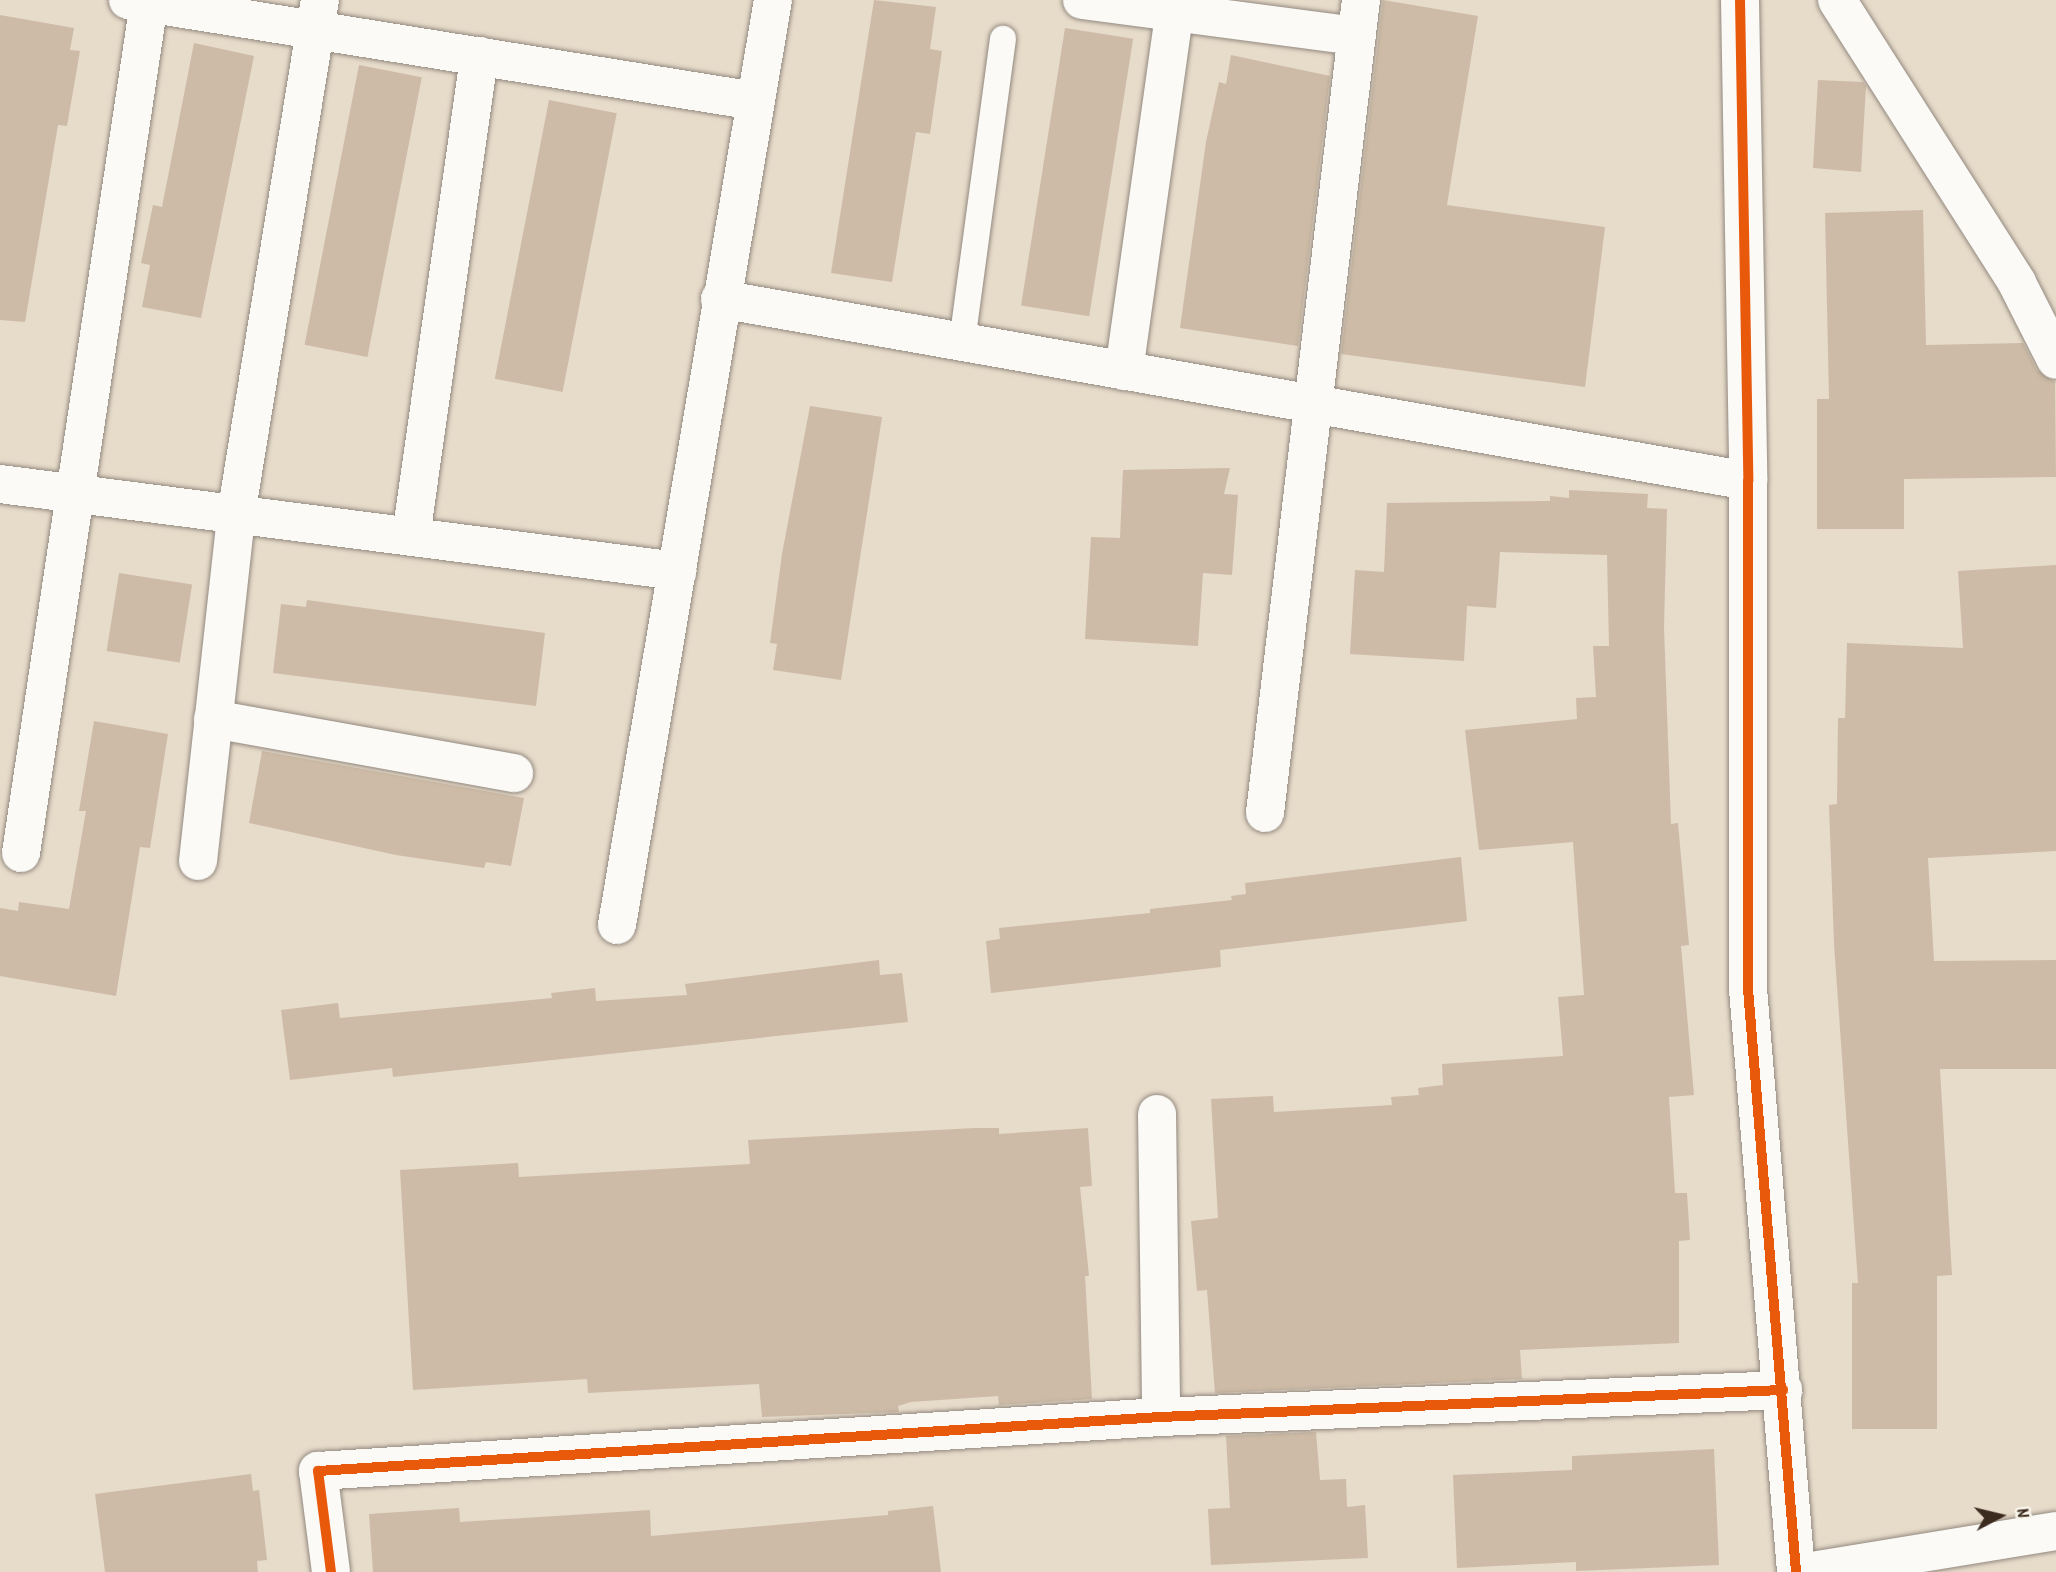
<!DOCTYPE html>
<html>
<head>
<meta charset="utf-8">
<style>
	body { margin:0 }
	#map { position:relative; width:2056px; height:1572px; overflow:hidden; background:#e7dbca; font-family:Dekko,sans-serif }
	div>[style] { position:absolute }
	.building>* { inset:0; background:#cdbba7; transform-origin:0 0 }
	.roads { filter:drop-shadow(0 0 2px #92897f) drop-shadow(0 0 2px #92897f) }
	.service>* { height:26px; margin:-13px; padding:0 13px; transform-origin:13px; border-radius:13px; background:#fbfaf7 }
	.minor>* { height:38px; margin:-19px; padding:0 19px; transform-origin:19px; border-radius:19px; background:#fbfaf7 }
	.cycleway>* { height:10px; margin:-5px; padding:0 5px; transform-origin:5px; border-radius:5px; background:#e8590c }
	span { translate:-50% -50%; white-space:nowrap; text-align:center; line-height:1.15; -webkit-text-stroke:5px #f7f3e8; paint-order:stroke }
	.north { position:absolute; left:1965px; top:1481px; width:70px; height:70px; -webkit-text-stroke:5px #f7f3e8; paint-order:stroke; rotate:83deg; font-size:19px; font-weight:700; line-height:28px; text-align:center; color:#3b2a1e }
	.north::after { content:''; display:block; margin:auto; width:24px; height:32px; background:#3b2a1e; clip-path:polygon(50% 0,100% 100%,50% 72%,0 100%) }
</style>
</head>
<body>
<div id="map">
	<div class="building">
		<i style="clip-path:polygon(874px 0,936px 7px,930px 49px,942px 51px,930px 134px,916px 132px,892px 282px,831px 273px)"></i>
		<i style="clip-path:polygon(1383px 0,1478px 16px,1447px 205px,1605px 227px,1585px 387px,1341px 354px)"></i>
		<i style="clip-path:polygon(0 15px,74px 28px,70px 50px,80px 51px,67px 126px,58px 125px,25px 322px,0 320px)"></i>
		<i style="left:1065px;top:28px;width:69px;height:281px;rotate:9deg"></i>
		<i style="clip-path:polygon(194px 43px,254px 56px,201px 318px,142px 307px,150px 265px,141px 263px,153px 205px,162px 207px)"></i>
		<i style="clip-path:polygon(1231px 55px,1330px 76px,1298px 346px,1180px 328px,1206px 142px,1219px 82px,1226px 84px)"></i>
		<i style="left:359px;top:65px;width:64px;height:285px;rotate:11deg"></i>
		<i style="clip-path:polygon(1818px 80px,1863px 82px,1866px 86px,1861px 172px,1813px 168px)"></i>
		<i style="left:549px;top:100px;width:69px;height:284px;rotate:11deg"></i>
		<i style="clip-path:polygon(1923px 210px,1926px 345px,2023px 343px,2037px 370px,2055px 382px,2056px 477px,1904px 479px,1904px 529px,1817px 529px,1817px 399px,1829px 399px,1825px 213px)"></i>
		<i style="clip-path:polygon(810px 406px,882px 417px,841px 680px,773px 670px,777px 644px,770px 643px,782px 554px)"></i>
		<i style="clip-path:polygon(1230px 468px,1224px 494px,1238px 495px,1232px 575px,1203px 573px,1198px 646px,1085px 639px,1091px 537px,1120px 538px,1123px 470px)"></i>
		<i style="clip-path:polygon(1569px 490px,1648px 494px,1647px 508px,1667px 509px,1664px 627px,1671px 824px,1678px 823px,1689px 945px,1681px 946px,1694px 1095px,1669px 1097px,1675px 1193px,1687px 1193px,1690px 1240px,1679px 1241px,1679px 1343px,1520px 1350px,1522px 1379px,1215px 1393px,1207px 1290px,1197px 1291px,1191px 1221px,1218px 1218px,1211px 1099px,1273px 1096px,1274px 1112px,1392px 1105px,1391px 1097px,1419px 1095px,1418px 1088px,1443px 1085px,1442px 1064px,1563px 1056px,1558px 997px,1584px 995px,1573px 842px,1479px 850px,1465px 730px,1577px 719px,1576px 698px,1596px 697px,1593px 646px,1609px 646px,1607px 555px,1500px 552px,1496px 608px,1467px 606px,1464px 661px,1350px 654px,1355px 570px,1384px 572px,1387px 503px,1550px 501px,1550px 496px,1569px 498px)"></i>
		<i style="clip-path:polygon(2056px 565px,2056px 851px,1928px 858px,1934px 961px,2056px 960px,2056px 1069px,1940px 1069px,1952px 1275px,1937px 1276px,1937px 1429px,1852px 1429px,1852px 1283px,1858px 1283px,1834px 944px,1829px 805px,1837px 804px,1838px 718px,1845px 718px,1847px 643px,1963px 648px,1958px 571px)"></i>
		<i style="left:119px;top:573px;width:74px;height:79px;rotate:9deg"></i>
		<i style="clip-path:polygon(307px 600px,545px 633px,536px 706px,273px 673px,281px 604px,306px 607px)"></i>
		<i style="clip-path:polygon(94px 721px,168px 734px,150px 848px,140px 847px,116px 996px,0 976px,0 908px,18px 911px,19px 902px,69px 909px,86px 811px,79px 811px)"></i>
		<i style="clip-path:polygon(262px 751px,524px 798px,511px 866px,486px 862px,484px 868px,396px 855px,249px 823px)"></i>
		<i style="clip-path:polygon(1461px 857px,1467px 921px,1220px 950px,1221px 967px,991px 993px,986px 941px,1000px 939px,999px 928px,1150px 913px,1150px 909px,1232px 900px,1231px 896px,1246px 894px,1245px 883px)"></i>
		<i style="clip-path:polygon(879px 960px,880px 975px,902px 973px,908px 1022px,393px 1077px,392px 1068px,290px 1080px,281px 1010px,338px 1003px,340px 1018px,552px 998px,551px 993px,595px 988px,596px 1001px,687px 995px,685px 984px)"></i>
		<i style="clip-path:polygon(975px 1128px,999px 1128px,999px 1134px,1088px 1128px,1092px 1186px,1080px 1187px,1089px 1276px,1085px 1276px,1092px 1399px,999px 1405px,998px 1396px,911px 1402px,898px 1406px,899px 1412px,762px 1417px,759px 1384px,588px 1393px,587px 1379px,413px 1390px,400px 1170px,518px 1163px,519px 1177px,750px 1164px,748px 1140px)"></i>
		<i style="clip-path:polygon(1316px 1432px,1320px 1480px,1346px 1479px,1347px 1507px,1365px 1505px,1368px 1558px,1211px 1565px,1208px 1509px,1230px 1508px,1226px 1436px)"></i>
		<i style="clip-path:polygon(1714px 1449px,1719px 1565px,1576px 1571px,1576px 1562px,1457px 1568px,1453px 1475px,1572px 1470px,1572px 1456px)"></i>
		<i style="clip-path:polygon(251px 1474px,253px 1491px,259px 1490px,267px 1560px,257px 1561px,258px 1572px,105px 1572px,95px 1494px)"></i>
		<i style="clip-path:polygon(933px 1506px,941px 1572px,373px 1572px,369px 1514px,459px 1508px,460px 1522px,650px 1510px,651px 1536px,888px 1515px,888px 1511px)"></i>
	</div>
	<div class="roads">
		<div class="service">
			<i style="left:962px;top:342px;width:306px;rotate:-82.3deg"></i>
		</div>
		<div class="minor">
			<i style="left:128px;top:0;width:635px;rotate:9.15deg"></i>
			<i style="left:1082px;top:0;width:277px;rotate:7.5deg"></i>
			<i style="left:1740px;top:0;width:481px;rotate:89deg"></i>
			<i style="left:1748px;top:481px;width:508px;rotate:90deg"></i>
			<i style="left:1748px;top:989px;width:585px;rotate:85.29deg"></i>
			<i style="left:1837px;top:0;width:335px;rotate:57.5deg"></i>
			<i style="left:2017px;top:283px;width:86px;rotate:63.1deg"></i>
			<i style="left:720px;top:299px;width:1044px;rotate:10.04deg"></i>
			<i style="left:1124px;top:371px;width:375px;rotate:-82deg"></i>
			<i style="left:0;top:484px;width:683px;rotate:7.32deg"></i>
			<i style="left:411px;top:536px;width:485px;rotate:-81.9deg"></i>
			<i style="left:213px;top:719px;width:306px;rotate:10.2deg"></i>
			<i style="left:1265px;top:813px;width:819px;rotate:-83.27deg"></i>
			<i style="left:21px;top:853px;width:860px;rotate:-81.44deg"></i>
			<i style="left:198px;top:861px;width:348px;rotate:-83.7deg"></i>
			<i style="left:236px;top:515px;width:522px;rotate:-80.74deg"></i>
			<i style="left:617px;top:925px;width:938px;rotate:-80.43deg"></i>
			<i style="left:1157px;top:1114px;width:303px;rotate:89.2deg"></i>
			<i style="left:331px;top:1572px;width:102px;rotate:-97.3deg"></i>
			<i style="left:318px;top:1471px;width:845px;rotate:-3.67deg"></i>
			<i style="left:1161px;top:1417px;width:623px;rotate:-2.49deg"></i>
			<i style="left:1806px;top:1572px;width:253px;rotate:-9.3deg"></i>
		</div>
	</div>
	<div class="cycleway">
		<i style="left:1740px;top:0;width:481px;rotate:89deg"></i>
		<i style="left:1748px;top:481px;width:508px;rotate:90deg"></i>
		<i style="left:1748px;top:989px;width:585px;rotate:85.29deg"></i>
		<i style="left:331px;top:1572px;width:102px;rotate:-97.3deg"></i>
		<i style="left:318px;top:1471px;width:845px;rotate:-3.67deg"></i>
		<i style="left:1161px;top:1417px;width:623px;rotate:-2.49deg"></i>
	</div>
	<div class="north">N</div>
</div>
</body>
</html>
